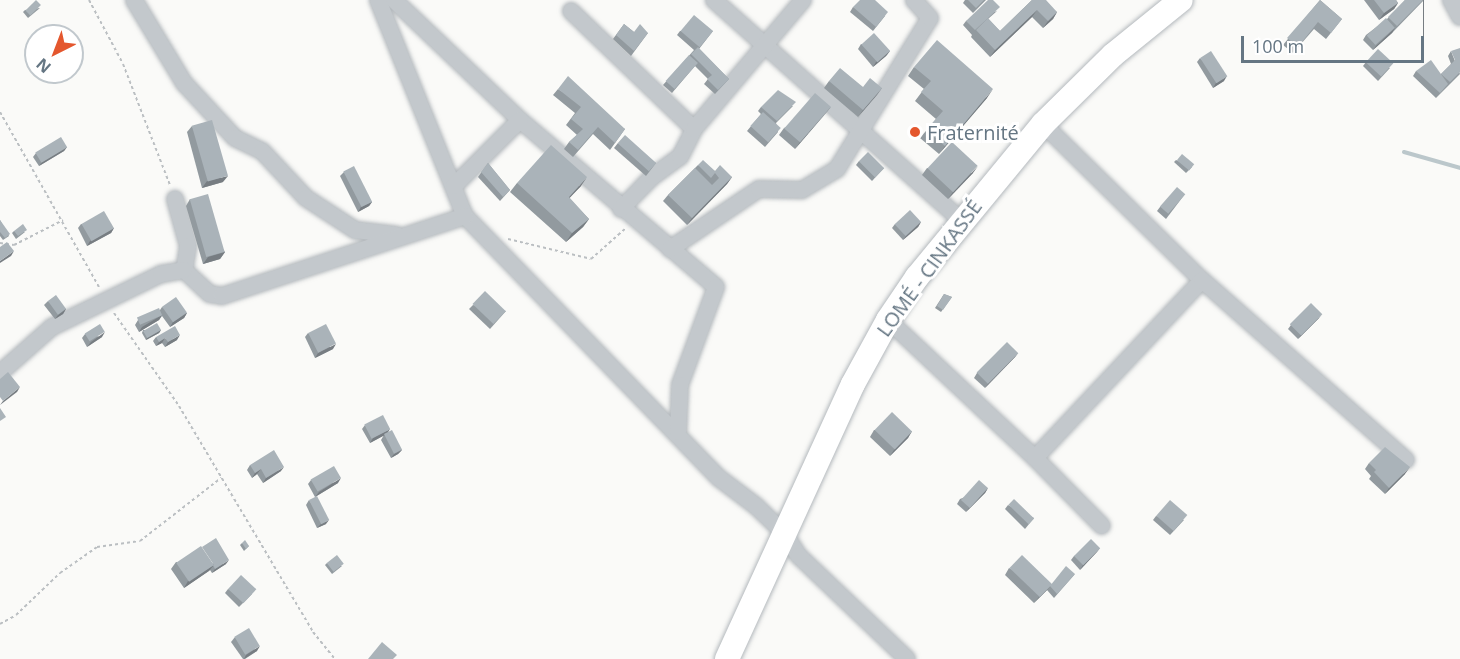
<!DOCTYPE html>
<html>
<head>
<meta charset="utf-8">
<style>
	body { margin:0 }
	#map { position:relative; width:1460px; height:659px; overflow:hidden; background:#fafaf8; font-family:"Open Sans",sans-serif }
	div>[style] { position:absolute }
	.stream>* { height:4px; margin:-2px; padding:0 2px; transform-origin:2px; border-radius:2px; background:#bbc7cb }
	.path>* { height:2px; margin-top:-1px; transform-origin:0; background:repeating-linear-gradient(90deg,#bbbfc2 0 3px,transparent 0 6px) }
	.roads { filter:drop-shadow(0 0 2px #b4b9bd) drop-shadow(0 0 2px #b4b9bd) }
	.minor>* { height:16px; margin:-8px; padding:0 8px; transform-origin:8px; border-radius:8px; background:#c3c8cc }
	.highway>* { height:24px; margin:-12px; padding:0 12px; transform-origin:12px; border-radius:12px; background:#fff }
	.wall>* { inset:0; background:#929a9f }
	.shaded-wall>* { inset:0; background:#777d82; transform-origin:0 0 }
	.building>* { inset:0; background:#aab3b9; transform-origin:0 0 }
	.dots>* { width:16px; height:16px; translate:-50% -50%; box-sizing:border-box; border:3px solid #fff; border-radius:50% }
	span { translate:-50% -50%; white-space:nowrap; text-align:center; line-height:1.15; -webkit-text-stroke:6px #fff; paint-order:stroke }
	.poi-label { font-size:20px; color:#657683 }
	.left { translate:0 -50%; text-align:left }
	.street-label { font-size:20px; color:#657683 }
	.north { position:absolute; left:24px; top:24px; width:60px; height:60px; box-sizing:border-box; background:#fff; border:2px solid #c1c8cd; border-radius:50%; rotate:222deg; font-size:16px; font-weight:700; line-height:24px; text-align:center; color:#657683 }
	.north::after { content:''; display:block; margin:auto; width:21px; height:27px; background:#e4572e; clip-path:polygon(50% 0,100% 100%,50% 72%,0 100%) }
	.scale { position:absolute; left:1241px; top:36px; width:183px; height:27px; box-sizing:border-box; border:3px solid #657683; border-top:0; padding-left:8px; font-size:18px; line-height:21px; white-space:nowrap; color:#657683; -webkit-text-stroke:4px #fff; paint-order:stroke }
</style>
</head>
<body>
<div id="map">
	<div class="stream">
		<i style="left:1404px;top:152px;width:58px;rotate:15.9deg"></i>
	</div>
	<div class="path">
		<i style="left:89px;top:0;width:72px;rotate:62deg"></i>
		<i style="left:123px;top:64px;width:130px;rotate:68.8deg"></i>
		<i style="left:0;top:112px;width:201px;rotate:60.5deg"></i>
		<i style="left:508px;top:239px;width:85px;rotate:13.5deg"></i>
		<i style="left:591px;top:259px;width:47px;rotate:-41.5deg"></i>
		<i style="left:0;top:243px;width:14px;rotate:8deg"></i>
		<i style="left:14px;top:245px;width:55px;rotate:-27deg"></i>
		<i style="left:114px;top:313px;width:113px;rotate:55deg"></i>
		<i style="left:179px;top:406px;width:263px;rotate:59.3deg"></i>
		<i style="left:313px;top:632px;width:35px;rotate:51deg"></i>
		<i style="left:0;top:624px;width:18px;rotate:-29deg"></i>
		<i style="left:16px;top:615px;width:61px;rotate:-43.7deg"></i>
		<i style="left:60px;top:573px;width:45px;rotate:-35.1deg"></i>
		<i style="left:97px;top:547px;width:43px;rotate:-7.9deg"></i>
		<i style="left:140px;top:541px;width:103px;rotate:-37.9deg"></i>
	</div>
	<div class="roads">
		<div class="minor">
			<i style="left:134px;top:0;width:97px;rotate:58.9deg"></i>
			<i style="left:184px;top:83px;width:75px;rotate:47.2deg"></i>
			<i style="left:235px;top:138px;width:30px;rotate:26deg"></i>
			<i style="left:262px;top:151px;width:64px;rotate:46.9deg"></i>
			<i style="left:306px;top:198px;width:59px;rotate:33.1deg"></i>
			<i style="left:355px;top:230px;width:42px;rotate:6.8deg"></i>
			<i style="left:378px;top:0;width:233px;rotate:68.1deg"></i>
			<i style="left:465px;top:216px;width:365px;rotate:45.9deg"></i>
			<i style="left:719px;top:478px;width:46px;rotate:37.1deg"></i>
			<i style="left:756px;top:506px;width:40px;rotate:44deg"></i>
			<i style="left:785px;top:534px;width:26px;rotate:58deg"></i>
			<i style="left:799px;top:556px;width:149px;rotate:43.6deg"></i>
			<i style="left:394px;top:0;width:174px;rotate:43.6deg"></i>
			<i style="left:520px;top:120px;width:257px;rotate:40.4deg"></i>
			<i style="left:716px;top:287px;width:104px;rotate:110.2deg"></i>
			<i style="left:680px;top:385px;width:47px;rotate:92.4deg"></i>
			<i style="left:714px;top:0;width:331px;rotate:41.7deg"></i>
			<i style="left:1451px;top:0;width:19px;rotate:62deg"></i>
			<i style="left:571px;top:11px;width:170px;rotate:43.8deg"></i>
			<i style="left:1043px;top:124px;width:223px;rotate:44.5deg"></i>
			<i style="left:454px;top:186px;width:93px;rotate:-45deg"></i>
			<i style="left:175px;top:199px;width:49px;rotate:74.5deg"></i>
			<i style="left:188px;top:246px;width:24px;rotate:99deg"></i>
			<i style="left:184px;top:270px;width:35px;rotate:43deg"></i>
			<i style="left:210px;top:294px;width:12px;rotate:9deg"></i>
			<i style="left:222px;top:296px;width:256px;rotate:-18.2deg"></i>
			<i style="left:621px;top:209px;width:45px;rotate:-45.9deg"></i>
			<i style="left:652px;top:177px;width:34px;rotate:-36deg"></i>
			<i style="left:680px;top:157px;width:31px;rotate:-63deg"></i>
			<i style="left:694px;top:129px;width:169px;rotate:-49.8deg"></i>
			<i style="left:670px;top:249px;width:107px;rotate:-34deg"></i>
			<i style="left:759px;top:189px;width:43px;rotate:1.3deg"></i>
			<i style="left:802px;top:190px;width:41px;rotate:-31deg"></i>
			<i style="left:837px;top:169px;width:177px;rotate:-58.4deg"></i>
			<i style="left:930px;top:18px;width:24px;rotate:-132deg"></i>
			<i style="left:888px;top:320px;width:202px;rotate:43.2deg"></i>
			<i style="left:1035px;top:458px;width:95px;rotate:45.4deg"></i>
			<i style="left:0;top:373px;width:69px;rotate:-41.5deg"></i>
			<i style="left:52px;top:327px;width:121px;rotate:-25.9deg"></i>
			<i style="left:161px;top:274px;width:23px;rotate:-10deg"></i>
			<i style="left:1035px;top:458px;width:244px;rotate:-46.8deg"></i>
			<i style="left:1202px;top:280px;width:272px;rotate:41.4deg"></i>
		</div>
		<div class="highway">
			<i style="left:727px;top:659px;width:302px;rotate:-65.4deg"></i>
			<i style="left:853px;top:384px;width:73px;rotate:-61.3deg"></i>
			<i style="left:888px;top:320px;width:52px;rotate:-56deg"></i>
			<i style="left:917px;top:277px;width:198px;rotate:-50.5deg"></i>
			<i style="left:1043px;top:124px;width:98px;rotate:-44.6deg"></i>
			<i style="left:1113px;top:55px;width:87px;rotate:-39deg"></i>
		</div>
	</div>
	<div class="wall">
		<i style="clip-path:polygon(965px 0,986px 0,973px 13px,963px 3px)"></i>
		<i style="clip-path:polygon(1032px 0,1057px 12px,1053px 19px,1043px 28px,1032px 17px,990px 57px,971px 37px,973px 33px,972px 35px,963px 25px,966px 21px,997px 11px,988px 19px,1000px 31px)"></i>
		<i style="clip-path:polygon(1320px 0,1342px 19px,1326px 39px,1314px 29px,1293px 53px,1283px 45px)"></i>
		<i style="clip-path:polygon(1364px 0,1396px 0,1398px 3px,1394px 9px,1379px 20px)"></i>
		<i style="clip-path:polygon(1405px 0,1424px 0,1392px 33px,1373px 50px,1363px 40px,1366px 35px,1387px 19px)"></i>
		<i style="clip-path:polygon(853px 7px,885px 16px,873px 31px,850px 12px)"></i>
		<i style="clip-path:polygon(40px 8px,28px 18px,23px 12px,25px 10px)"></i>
		<i style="clip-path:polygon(624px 24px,634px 32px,648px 33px,631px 56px,613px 39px)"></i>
		<i style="clip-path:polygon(55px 28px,65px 36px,55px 36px,54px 30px)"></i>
		<i style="clip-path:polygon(680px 31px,713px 31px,699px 49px,729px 79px,715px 94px,704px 84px,708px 79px,695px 66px,672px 93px,663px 85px,694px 50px,677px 35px)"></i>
		<i style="clip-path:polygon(861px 44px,890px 51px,886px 56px,873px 67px,858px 49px)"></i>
		<i style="clip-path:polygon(1451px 51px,1460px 74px,1436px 98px,1413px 76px,1416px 71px,1441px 74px,1451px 64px,1448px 56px)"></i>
		<i style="clip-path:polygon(1200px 58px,1224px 81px,1213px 88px,1197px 62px)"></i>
		<i style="clip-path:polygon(1366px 62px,1390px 68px,1378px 81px,1363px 66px)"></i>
		<i style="clip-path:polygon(914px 67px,987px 98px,939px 154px,920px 138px,936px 119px,915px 101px,924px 89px,908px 76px)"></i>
		<i style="clip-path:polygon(829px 81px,863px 87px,882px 88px,858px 117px,824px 88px)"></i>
		<i style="clip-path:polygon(558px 89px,625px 129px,610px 150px,593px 134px,573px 157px,564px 149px,569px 142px,577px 135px,566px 125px,575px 113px,553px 95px)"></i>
		<i style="clip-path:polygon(793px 106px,776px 123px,778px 132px,765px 147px,747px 131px,761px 114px,758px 111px,761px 107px)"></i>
		<i style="clip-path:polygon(831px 107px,795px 149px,779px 135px,784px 128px)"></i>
		<i style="clip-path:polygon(192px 126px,223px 182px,202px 188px,187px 132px)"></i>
		<i style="clip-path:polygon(618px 143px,656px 163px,646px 176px,614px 148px)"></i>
		<i style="clip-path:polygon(67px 147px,64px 151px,39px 166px,33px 157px,36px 153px)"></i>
		<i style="clip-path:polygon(1176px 160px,1192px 167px,1186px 173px,1174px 162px)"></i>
		<i style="clip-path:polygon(859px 161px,884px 168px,872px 181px,856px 165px)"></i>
		<i style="clip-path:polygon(488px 163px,510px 190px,500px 201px,478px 177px)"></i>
		<i style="clip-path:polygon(698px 165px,732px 177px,727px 184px,687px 225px,663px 201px,668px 195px)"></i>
		<i style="clip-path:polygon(927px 168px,973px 173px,948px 199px,922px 175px)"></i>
		<i style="clip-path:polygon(344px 172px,372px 202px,369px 206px,358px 212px,340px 176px)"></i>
		<i style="clip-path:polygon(517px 183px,581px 186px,569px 198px,589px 219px,583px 227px,566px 242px,510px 192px)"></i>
		<i style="clip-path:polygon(1185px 194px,1166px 219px,1157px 211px,1160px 207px)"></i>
		<i style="clip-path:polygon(190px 199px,225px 252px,220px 259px,203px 264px,186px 206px)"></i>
		<i style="clip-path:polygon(0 220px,9px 236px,3px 240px,0 236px)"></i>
		<i style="clip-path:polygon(921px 222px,918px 227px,903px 240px,892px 228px,895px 224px)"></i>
		<i style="clip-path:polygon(81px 224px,114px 228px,111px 233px,87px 246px,78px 228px)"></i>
		<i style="clip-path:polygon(14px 231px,25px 232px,16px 239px,12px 233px)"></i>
		<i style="clip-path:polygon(944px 294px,952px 297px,941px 312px,935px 308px)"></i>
		<i style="clip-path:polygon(48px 301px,66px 309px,63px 314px,55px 319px,44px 305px)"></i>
		<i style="clip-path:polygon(473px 305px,506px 311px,490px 329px,469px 309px)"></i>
		<i style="clip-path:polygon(162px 307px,187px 313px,184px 318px,170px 327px,162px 316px,159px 320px,139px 332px,135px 325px,138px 320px,160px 310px)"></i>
		<i style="clip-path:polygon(1319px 318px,1298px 339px,1288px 329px,1291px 325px)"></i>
		<i style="clip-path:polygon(143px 330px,161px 330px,159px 333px,146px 340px,142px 333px)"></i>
		<i style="clip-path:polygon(308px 333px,333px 349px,315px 358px,305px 337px)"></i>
		<i style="clip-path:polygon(85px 334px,102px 337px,87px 347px,82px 338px)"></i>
		<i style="clip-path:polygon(156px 337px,177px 340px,165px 347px,162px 343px,156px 346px,153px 341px)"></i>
		<i style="clip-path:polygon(1018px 353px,1015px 357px,985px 388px,974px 378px,977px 373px)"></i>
		<i style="clip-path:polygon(365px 425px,388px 432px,402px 450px,398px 454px,391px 458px,381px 440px,384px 435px,370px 443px,362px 429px)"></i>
		<i style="clip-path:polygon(874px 430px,912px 431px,908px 438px,890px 456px,870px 437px)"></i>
		<i style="clip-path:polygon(1369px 463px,1405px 474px,1385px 494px,1369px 479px,1371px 476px,1365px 469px)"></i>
		<i style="clip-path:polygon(250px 465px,281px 471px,263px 483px,257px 474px,252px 478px,247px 470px)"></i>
		<i style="clip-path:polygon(311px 480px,338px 483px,315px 497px,308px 484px)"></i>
		<i style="clip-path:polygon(988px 488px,985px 493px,966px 512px,957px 504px,960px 499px)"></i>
		<i style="clip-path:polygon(309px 500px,326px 524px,317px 528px,306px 505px)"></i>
		<i style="clip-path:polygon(1008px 505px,1034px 518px,1025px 529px,1005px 509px)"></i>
		<i style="clip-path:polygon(1156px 516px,1184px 520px,1170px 535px,1153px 520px)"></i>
		<i style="clip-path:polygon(242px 543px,249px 546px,244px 551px,240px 545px)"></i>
		<i style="clip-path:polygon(1100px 548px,1080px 570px,1071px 560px,1074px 556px)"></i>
		<i style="clip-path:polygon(176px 562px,226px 564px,212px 573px,210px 570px,184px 588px,171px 569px)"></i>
		<i style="clip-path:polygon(327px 563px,342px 566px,332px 574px,325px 565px)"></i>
		<i style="clip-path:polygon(1009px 568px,1050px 586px,1075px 574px,1054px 598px,1047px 590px,1034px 603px,1005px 575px)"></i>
		<i style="clip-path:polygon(228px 589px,252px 594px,239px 607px,225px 593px)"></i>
		<i style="clip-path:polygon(235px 637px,257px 651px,245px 659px,243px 659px,231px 642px)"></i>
	</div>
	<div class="shaded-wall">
		<i style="left:1423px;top:0;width:1px;height:37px"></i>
		<i style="clip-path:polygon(1398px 3px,1394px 9px,1379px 20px,1384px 13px)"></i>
		<i style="clip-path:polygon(1037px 10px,1032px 17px,990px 57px,995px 50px)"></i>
		<i style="clip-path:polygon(1057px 12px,1053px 19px,1043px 28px,1048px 21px)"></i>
		<i style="clip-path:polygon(1395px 28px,1392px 33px,1373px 50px,1376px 46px)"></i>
		<i style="clip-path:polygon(890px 51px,886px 56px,873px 67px,876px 62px)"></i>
		<i style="clip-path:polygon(1227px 76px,1224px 81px,1213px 88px,1216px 83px)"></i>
		<i style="clip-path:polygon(882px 88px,877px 95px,858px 117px,863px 110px)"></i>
		<i style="clip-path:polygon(993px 89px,987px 98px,939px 154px,945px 146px)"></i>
		<i style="clip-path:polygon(831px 107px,826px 113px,795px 149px,800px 142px)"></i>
		<i style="clip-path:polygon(67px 147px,64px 151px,39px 166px,42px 162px)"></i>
		<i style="clip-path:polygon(978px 166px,973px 173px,948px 199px,953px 192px)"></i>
		<i style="clip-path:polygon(228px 176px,223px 182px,202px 188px,207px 181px)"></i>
		<i style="clip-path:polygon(587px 177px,581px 186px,562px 206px,569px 197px)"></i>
		<i style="clip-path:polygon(732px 177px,727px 184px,687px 225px,692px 218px)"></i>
		<i style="clip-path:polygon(372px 202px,369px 206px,358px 212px,361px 207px)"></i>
		<i style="clip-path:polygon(589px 219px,583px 227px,566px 242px,572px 233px)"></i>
		<i style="clip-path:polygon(921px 222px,918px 227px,903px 240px,906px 236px)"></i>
		<i style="clip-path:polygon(114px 228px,111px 233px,87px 246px,90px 241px)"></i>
		<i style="clip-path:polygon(14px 251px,11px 256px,0 263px,0 261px)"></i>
		<i style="clip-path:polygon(225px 252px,220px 259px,203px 264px,208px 257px)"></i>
		<i style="clip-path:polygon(66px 309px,63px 314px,55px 319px,58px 315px)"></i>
		<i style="clip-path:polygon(187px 313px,184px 318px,170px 327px,173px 322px)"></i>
		<i style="clip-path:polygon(1322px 314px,1319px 318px,1298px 339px,1301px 335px)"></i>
		<i style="clip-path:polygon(162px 315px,159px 320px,139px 332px,142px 327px)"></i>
		<i style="clip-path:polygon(161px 330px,159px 333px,146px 340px,147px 338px)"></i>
		<i style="clip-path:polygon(105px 332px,102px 337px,87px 347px,91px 342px)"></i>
		<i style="clip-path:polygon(180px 335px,177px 340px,165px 347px,168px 342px)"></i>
		<i style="clip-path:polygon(165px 338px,162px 343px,156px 346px,159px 342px)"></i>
		<i style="clip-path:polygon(336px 344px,333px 349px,315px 358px,318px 353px)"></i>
		<i style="clip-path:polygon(1018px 353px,1015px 357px,985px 388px,988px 384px)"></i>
		<i style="clip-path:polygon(20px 387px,17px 392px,0 405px,3px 401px)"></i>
		<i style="clip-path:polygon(390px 429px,387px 434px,370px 443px,373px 438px)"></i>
		<i style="clip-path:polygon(912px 431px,908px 438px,890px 456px,894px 450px)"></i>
		<i style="clip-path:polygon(402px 450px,398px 454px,391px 458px,394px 454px)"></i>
		<i style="clip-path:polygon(284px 467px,281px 471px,263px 483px,266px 478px)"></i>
		<i style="clip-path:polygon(1410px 467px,1405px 474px,1385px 494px,1389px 488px)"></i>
		<i style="clip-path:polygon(261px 469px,257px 474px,252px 478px,255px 473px)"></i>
		<i style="clip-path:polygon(341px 478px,338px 483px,315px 497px,319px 492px)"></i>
		<i style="clip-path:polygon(988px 488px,985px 493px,966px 512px,969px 508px)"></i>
		<i style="clip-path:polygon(329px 520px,326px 524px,317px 528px,321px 524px)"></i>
		<i style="clip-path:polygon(1100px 548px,1097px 552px,1080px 570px,1083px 565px)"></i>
		<i style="clip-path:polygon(229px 560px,226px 564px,212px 573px,215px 569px)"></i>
		<i style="clip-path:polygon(214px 565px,209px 571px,184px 588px,188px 581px)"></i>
		<i style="clip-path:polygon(1052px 584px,1047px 590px,1034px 603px,1039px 597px)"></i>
		<i style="clip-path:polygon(260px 646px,257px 651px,244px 659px,246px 655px)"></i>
	</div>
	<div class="building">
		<i style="left:36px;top:0;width:7px;height:15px;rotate:45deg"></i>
		<i style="clip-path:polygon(860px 0,875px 0,888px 12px,876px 27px,853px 7px)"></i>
		<i style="clip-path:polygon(968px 0,984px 0,976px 8px)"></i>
		<i style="clip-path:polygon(988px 0,993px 0,1000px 7px,975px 30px,966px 21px)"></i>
		<i style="clip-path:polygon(1032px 0,1046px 0,1057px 12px,1048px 21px,1037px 10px,995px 50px,976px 30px,988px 18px,1000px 31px)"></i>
		<i style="clip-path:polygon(1320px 0,1342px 19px,1331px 33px,1318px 22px,1298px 47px,1287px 38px)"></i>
		<i style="clip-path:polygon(1374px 0,1396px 0,1398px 3px,1384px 13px)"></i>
		<i style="clip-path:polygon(1405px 0,1423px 0,1397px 26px,1388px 17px)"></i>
		<i style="left:694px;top:15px;width:25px;height:21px;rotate:40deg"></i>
		<i style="left:1386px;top:18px;width:13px;height:26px;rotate:48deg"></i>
		<i style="clip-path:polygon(624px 24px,634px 32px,640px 24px,648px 33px,634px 51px,616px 35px)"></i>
		<i style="clip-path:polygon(63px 26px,65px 36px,57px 36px,55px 28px)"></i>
		<i style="left:874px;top:33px;width:24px;height:17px;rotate:48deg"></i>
		<i style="clip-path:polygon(937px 40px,993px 89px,945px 146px,926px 130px,943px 111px,921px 92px,931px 81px,914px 67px)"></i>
		<i style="clip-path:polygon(698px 47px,729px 79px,718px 90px,707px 79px,712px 75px,691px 54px)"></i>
		<i style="clip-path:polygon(1460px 48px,1460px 72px,1450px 82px,1441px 74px,1455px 60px,1451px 51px)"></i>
		<i style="left:1378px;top:49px;width:21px;height:18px;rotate:43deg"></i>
		<i style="left:1211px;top:51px;width:30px;height:13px;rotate:57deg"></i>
		<i style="left:689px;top:55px;width:12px;height:35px;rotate:42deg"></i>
		<i style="clip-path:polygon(1431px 60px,1448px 84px,1440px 93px,1416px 71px)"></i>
		<i style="clip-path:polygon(840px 68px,863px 87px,870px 78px,882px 88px,863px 110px,829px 81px)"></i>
		<i style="clip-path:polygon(568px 76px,625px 129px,615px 143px,598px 127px,578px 150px,569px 142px,583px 129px,571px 119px,581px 107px,558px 89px)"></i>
		<i style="clip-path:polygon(778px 90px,796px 102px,777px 121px,761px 107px)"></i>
		<i style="left:815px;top:93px;width:21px;height:47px;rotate:41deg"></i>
		<i style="left:763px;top:112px;width:24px;height:19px;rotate:42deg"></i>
		<i style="left:212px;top:120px;width:58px;height:21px;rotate:74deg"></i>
		<i style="left:625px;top:135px;width:42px;height:11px;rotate:42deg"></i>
		<i style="left:61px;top:137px;width:12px;height:30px;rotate:59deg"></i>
		<i style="left:952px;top:142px;width:35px;height:36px;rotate:43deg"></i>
		<i style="clip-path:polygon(551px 145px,587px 177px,569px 197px,589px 219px,572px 233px,517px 183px)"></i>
		<i style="left:868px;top:152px;width:23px;height:13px;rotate:45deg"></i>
		<i style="left:1182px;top:154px;width:16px;height:8px;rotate:40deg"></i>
		<i style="clip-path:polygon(703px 160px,715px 171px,720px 165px,732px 177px,692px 218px,668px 195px,695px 168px,712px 185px,719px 178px,715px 173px,711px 178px,698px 165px)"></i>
		<i style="clip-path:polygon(488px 163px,510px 190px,503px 197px,481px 172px)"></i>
		<i style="left:354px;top:166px;width:40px;height:12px;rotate:63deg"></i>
		<i style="left:1177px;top:187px;width:11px;height:26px;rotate:41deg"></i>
		<i style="left:208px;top:194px;width:60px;height:19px;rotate:74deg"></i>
		<i style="left:910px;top:210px;width:16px;height:21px;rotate:47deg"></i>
		<i style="left:104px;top:211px;width:20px;height:26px;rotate:60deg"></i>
		<i style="clip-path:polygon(0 220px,10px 234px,5px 238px,0 232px)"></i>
		<i style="clip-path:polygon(23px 224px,27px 230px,18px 236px,14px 231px)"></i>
		<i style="clip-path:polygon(7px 242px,14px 251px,0 261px,0 247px)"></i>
		<i style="left:485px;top:291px;width:29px;height:18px;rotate:44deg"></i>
		<i style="clip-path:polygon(944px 294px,952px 297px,943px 310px,937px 306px)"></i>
		<i style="left:56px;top:295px;width:17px;height:10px;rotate:54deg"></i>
		<i style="left:176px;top:297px;width:19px;height:17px;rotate:55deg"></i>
		<i style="left:1311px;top:303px;width:16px;height:30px;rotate:45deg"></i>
		<i style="left:159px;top:308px;width:8px;height:24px;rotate:67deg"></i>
		<i style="left:157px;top:323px;width:8px;height:16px;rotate:60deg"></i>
		<i style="left:100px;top:324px;width:9px;height:18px;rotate:58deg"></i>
		<i style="left:326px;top:324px;width:22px;height:20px;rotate:63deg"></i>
		<i style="clip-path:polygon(175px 326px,180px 335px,168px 342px,165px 338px,159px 342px,156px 337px)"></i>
		<i style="left:1007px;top:342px;width:16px;height:43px;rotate:45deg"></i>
		<i style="clip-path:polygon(8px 372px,20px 387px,3px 401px,0 397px,0 379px)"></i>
		<i style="clip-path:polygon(0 408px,6px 417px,0 421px)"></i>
		<i style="left:892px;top:412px;width:28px;height:25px;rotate:44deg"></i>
		<i style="left:383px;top:415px;width:16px;height:21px;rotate:63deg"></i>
		<i style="left:392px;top:430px;width:22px;height:9px;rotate:63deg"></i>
		<i style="clip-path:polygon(1385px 447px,1410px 467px,1389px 488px,1374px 472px,1376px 470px,1369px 463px)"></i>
		<i style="clip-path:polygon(274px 450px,284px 467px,266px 478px,261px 469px,255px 473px,250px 465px)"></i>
		<i style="left:334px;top:466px;width:14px;height:27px;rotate:60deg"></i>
		<i style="left:979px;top:480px;width:12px;height:27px;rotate:42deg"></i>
		<i style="left:317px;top:496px;width:27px;height:9px;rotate:63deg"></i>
		<i style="left:1014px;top:499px;width:28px;height:8px;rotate:44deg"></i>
		<i style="left:1170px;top:500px;width:23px;height:21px;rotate:41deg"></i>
		<i style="clip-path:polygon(216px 538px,229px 560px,215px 569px,213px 565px,214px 565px,202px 547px)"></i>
		<i style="left:1091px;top:539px;width:13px;height:24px;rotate:45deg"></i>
		<i style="clip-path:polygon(245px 540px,249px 546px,246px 549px,242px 543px)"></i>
		<i style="left:201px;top:546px;width:23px;height:30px;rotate:56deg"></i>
		<i style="left:337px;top:555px;width:11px;height:13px;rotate:52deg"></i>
		<i style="left:1022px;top:555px;width:42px;height:18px;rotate:44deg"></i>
		<i style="clip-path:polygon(1066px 566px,1075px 574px,1057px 594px,1050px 586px)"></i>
		<i style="left:241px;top:575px;width:21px;height:19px;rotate:43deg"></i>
		<i style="left:249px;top:628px;width:21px;height:17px;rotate:59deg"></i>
		<i style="clip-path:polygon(382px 642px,397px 655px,393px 659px,368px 659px)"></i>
	</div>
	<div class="dots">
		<i style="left:915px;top:132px;background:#e4572e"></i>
	</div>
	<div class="poi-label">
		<span class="left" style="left:927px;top:132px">Fraternité</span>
	</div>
	<div class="street-label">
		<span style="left:929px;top:268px;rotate:-54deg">LOMÉ - CINKASSÉ</span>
	</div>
	<div class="north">N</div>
	<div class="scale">100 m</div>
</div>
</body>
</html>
